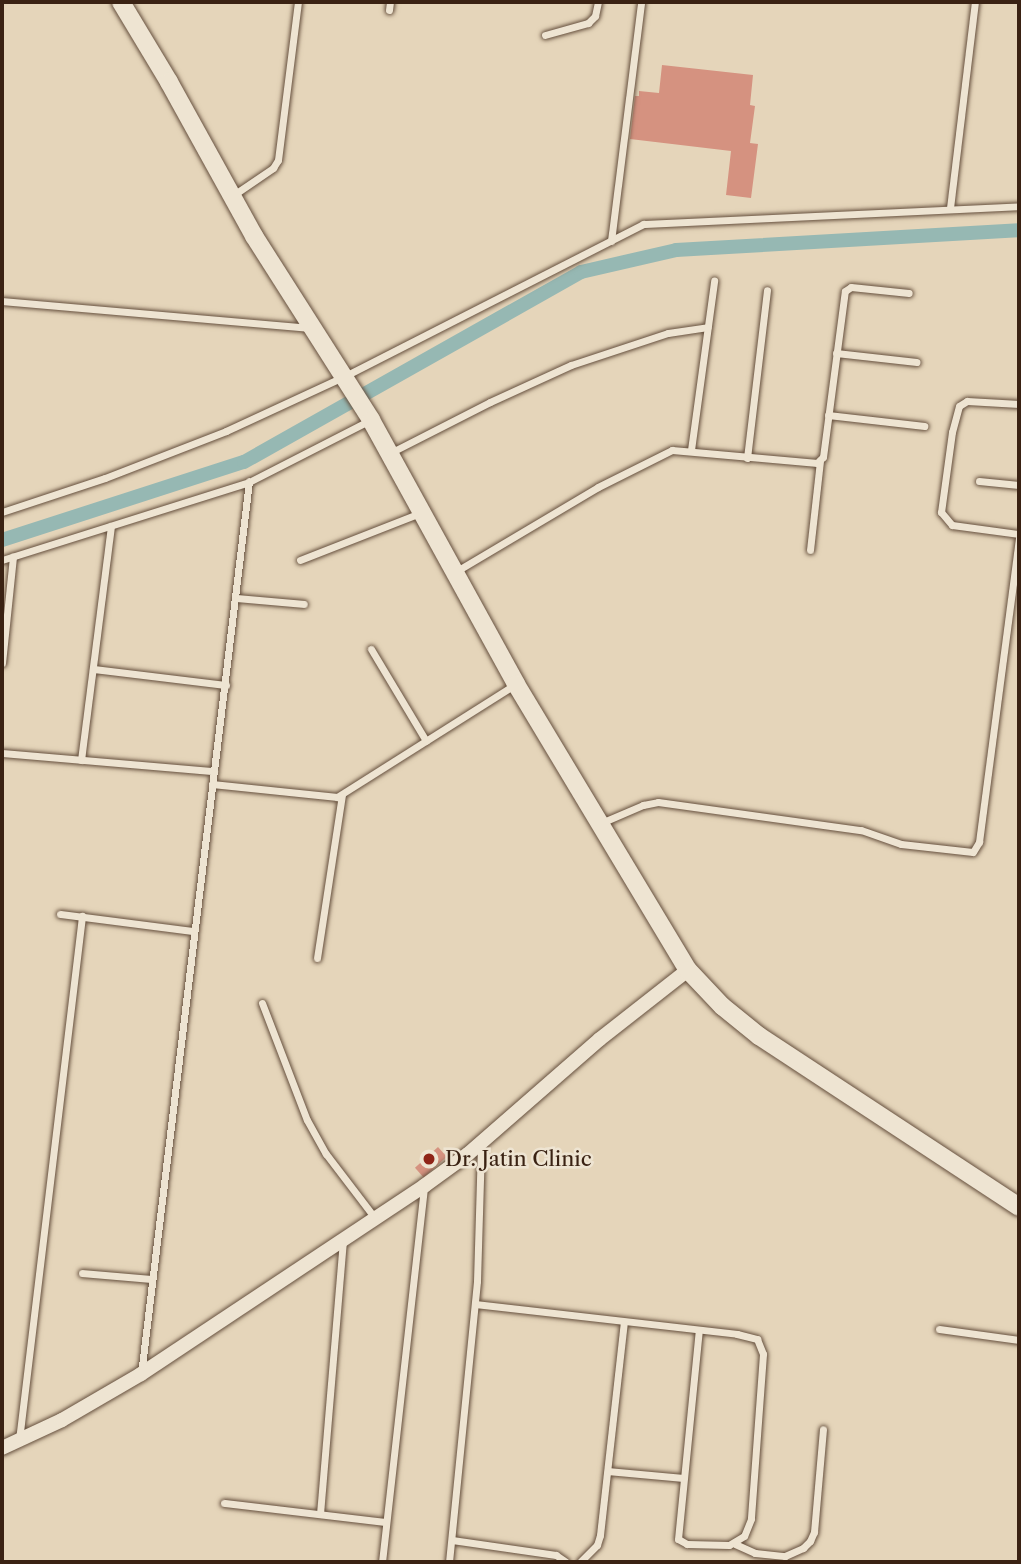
<!DOCTYPE html>
<html>
<head>
<meta charset="utf-8">
<style>
	body { margin:0 }
	#map { position:relative; width:1021px; height:1564px; overflow:hidden; background:#e5d5ba; font-family:"Libre Caslon Text",serif }
	div>[style] { position:absolute }
	.canal>* { height:14px; margin:-7px; padding:0 7px; transform-origin:7px; border-radius:7px; background:#96b8b3 }
	.building>* { inset:0; background:#d59280; transform-origin:0 0 }
	.roads { filter:drop-shadow(0 0 2px #654f3d) drop-shadow(0 0 2px #654f3d) }
	.service>* { height:7px; margin:-3.5px; padding:0 3.5px; transform-origin:3.5px; border-radius:3.5px; background:#eee4d2 }
	.minor>* { height:14px; margin:-7px; padding:0 7px; transform-origin:7px; border-radius:7px; background:#eee4d2 }
	.tertiary>* { height:18px; margin:-9px; padding:0 9px; transform-origin:9px; border-radius:9px; background:#eee4d2 }
	.dots>* { width:19px; height:19px; translate:-50% -50%; box-sizing:border-box; border:4px solid #eee4d2; border-radius:50% }
	span { translate:-50% -50%; white-space:nowrap; text-align:center; line-height:1.15; -webkit-text-stroke:5px #eee4d2; paint-order:stroke }
	.poi-label { font-size:21px; color:#3a2213 }
	.left { translate:0 -50%; text-align:left }
	.frame { position:absolute; inset:0; border:4px solid #3a2213; pointer-events:none }
</style>
</head>
<body>
<div id="map">
	<div class="canal">
		<i style="left:2px;top:540px;width:254px;rotate:-17.9deg"></i>
		<i style="left:244px;top:462px;width:387px;rotate:-29.4deg"></i>
		<i style="left:581px;top:272px;width:98px;rotate:-13deg"></i>
		<i style="left:676px;top:250px;width:344px;rotate:-3.3deg"></i>
	</div>
	<div class="building">
		<i style="clip-path:polygon(662px 65px,753px 75px,750px 105px,755px 106px,750px 143px,758px 144px,751px 198px,726px 195px,731px 151px,630px 139px,635px 96px,639px 96px,639px 91px,659px 93px)"></i>
		<i style="left:438px;top:1147px;width:13px;height:31px;rotate:48deg"></i>
	</div>
	<div class="roads">
		<div class="service">
			<i style="left:389px;top:10px;width:8px;rotate:-83deg"></i>
			<i style="left:545px;top:35px;width:45px;rotate:-15.6deg"></i>
			<i style="left:588px;top:23px;width:10px;rotate:-45deg"></i>
			<i style="left:595px;top:16px;width:14px;rotate:-78deg"></i>
			<i style="left:232px;top:196px;width:50px;rotate:-34.3deg"></i>
			<i style="left:273px;top:168px;width:9px;rotate:-58deg"></i>
			<i style="left:278px;top:160px;width:159px;rotate:-82.8deg"></i>
			<i style="left:950px;top:208px;width:208px;rotate:-83.1deg"></i>
			<i style="left:611px;top:241px;width:241px;rotate:-82.8deg"></i>
			<i style="left:2px;top:301px;width:309px;rotate:5deg"></i>
			<i style="left:836px;top:353px;width:81px;rotate:6.4deg"></i>
			<i style="left:1019px;top:404px;width:52px;rotate:-176.7deg"></i>
			<i style="left:967px;top:401px;width:9px;rotate:148deg"></i>
			<i style="left:959px;top:406px;width:27px;rotate:105deg"></i>
			<i style="left:952px;top:432px;width:81px;rotate:97.8deg"></i>
			<i style="left:941px;top:512px;width:17px;rotate:50deg"></i>
			<i style="left:952px;top:525px;width:68px;rotate:7.7deg"></i>
			<i style="left:828px;top:415px;width:97px;rotate:6.5deg"></i>
			<i style="left:691px;top:450px;width:171px;rotate:-82.2deg"></i>
			<i style="left:390px;top:453px;width:112px;rotate:-27deg"></i>
			<i style="left:490px;top:402px;width:89px;rotate:-24.6deg"></i>
			<i style="left:571px;top:365px;width:102px;rotate:-18.3deg"></i>
			<i style="left:668px;top:333px;width:40px;rotate:-8.5deg"></i>
			<i style="left:747px;top:458px;width:169px;rotate:-83.2deg"></i>
			<i style="left:979px;top:481px;width:40px;rotate:5.7deg"></i>
			<i style="left:2px;top:512px;width:108px;rotate:-18.3deg"></i>
			<i style="left:105px;top:478px;width:130px;rotate:-21.2deg"></i>
			<i style="left:226px;top:431px;width:131px;rotate:-24.8deg"></i>
			<i style="left:345px;top:376px;width:335px;rotate:-27deg"></i>
			<i style="left:643px;top:224px;width:376px;rotate:-2.7deg"></i>
			<i style="left:810px;top:550px;width:90px;rotate:-83.6deg"></i>
			<i style="left:2px;top:560px;width:259px;rotate:-17.5deg"></i>
			<i style="left:249px;top:482px;width:136px;rotate:-27.1deg"></i>
			<i style="left:300px;top:560px;width:129px;rotate:-21.4deg"></i>
			<i style="left:455px;top:572px;width:166px;rotate:-30.7deg"></i>
			<i style="left:598px;top:487px;width:83px;rotate:-26.6deg"></i>
			<i style="left:672px;top:450px;width:146px;rotate:5.1deg"></i>
			<i style="left:817px;top:463px;width:8px;rotate:-45deg"></i>
			<i style="left:823px;top:457px;width:167px;rotate:-82.5deg"></i>
			<i style="left:845px;top:291px;width:7px;rotate:-34deg"></i>
			<i style="left:851px;top:287px;width:58px;rotate:5.9deg"></i>
			<i style="left:237px;top:598px;width:67px;rotate:5.1deg"></i>
			<i style="left:371px;top:649px;width:107px;rotate:59.1deg"></i>
			<i style="left:2px;top:663px;width:107px;rotate:-84.1deg"></i>
			<i style="left:93px;top:669px;width:134px;rotate:6.9deg"></i>
			<i style="left:2px;top:753px;width:213px;rotate:4.9deg"></i>
			<i style="left:81px;top:760px;width:236px;rotate:-82.7deg"></i>
			<i style="left:212px;top:784px;width:126px;rotate:5.9deg"></i>
			<i style="left:337px;top:797px;width:209px;rotate:-32.3deg"></i>
			<i style="left:601px;top:823px;width:46px;rotate:-23.2deg"></i>
			<i style="left:643px;top:805px;width:15px;rotate:-11deg"></i>
			<i style="left:658px;top:802px;width:205px;rotate:7.9deg"></i>
			<i style="left:861px;top:830px;width:42px;rotate:19.3deg"></i>
			<i style="left:901px;top:844px;width:72px;rotate:6.3deg"></i>
			<i style="left:973px;top:852px;width:12px;rotate:-59deg"></i>
			<i style="left:979px;top:842px;width:308px;rotate:-82.5deg"></i>
			<i style="left:60px;top:914px;width:134px;rotate:7.3deg"></i>
			<i style="left:317px;top:958px;width:165px;rotate:-81.3deg"></i>
			<i style="left:262px;top:1003px;width:125px;rotate:69deg"></i>
			<i style="left:307px;top:1120px;width:39px;rotate:61deg"></i>
			<i style="left:326px;top:1154px;width:81px;rotate:52.6deg"></i>
			<i style="left:82px;top:1273px;width:69px;rotate:5deg"></i>
			<i style="left:475px;top:1304px;width:264px;rotate:6.5deg"></i>
			<i style="left:737px;top:1334px;width:21px;rotate:14deg"></i>
			<i style="left:757px;top:1339px;width:16px;rotate:68deg"></i>
			<i style="left:763px;top:1354px;width:165px;rotate:94.2deg"></i>
			<i style="left:751px;top:1519px;width:18px;rotate:112deg"></i>
			<i style="left:744px;top:1536px;width:17px;rotate:149deg"></i>
			<i style="left:729px;top:1545px;width:42px;rotate:-178.6deg"></i>
			<i style="left:687px;top:1544px;width:10px;rotate:-151deg"></i>
			<i style="left:678px;top:1539px;width:210px;rotate:-84.3deg"></i>
			<i style="left:939px;top:1329px;width:81px;rotate:7.8deg"></i>
			<i style="left:141px;top:1374px;width:899px;rotate:-83.1deg"></i>
			<i style="left:19px;top:1440px;width:528px;rotate:-83.14deg"></i>
			<i style="left:608px;top:1471px;width:75px;rotate:5.3deg"></i>
			<i style="left:224px;top:1503px;width:163px;rotate:6.7deg"></i>
			<i style="left:320px;top:1514px;width:275px;rotate:-85.2deg"></i>
			<i style="left:452px;top:1540px;width:105px;rotate:8.2deg"></i>
			<i style="left:556px;top:1555px;width:12px;rotate:35deg"></i>
			<i style="left:735px;top:1544px;width:22px;rotate:24deg"></i>
			<i style="left:755px;top:1553px;width:30px;rotate:6deg"></i>
			<i style="left:785px;top:1556px;width:20px;rotate:-24deg"></i>
			<i style="left:803px;top:1548px;width:10px;rotate:-45deg"></i>
			<i style="left:810px;top:1541px;width:10px;rotate:-66deg"></i>
			<i style="left:814px;top:1532px;width:103px;rotate:-85deg"></i>
			<i style="left:382px;top:1562px;width:377px;rotate:-83.6deg"></i>
			<i style="left:449px;top:1562px;width:282px;rotate:-84.3deg"></i>
			<i style="left:477px;top:1281px;width:138px;rotate:-88.3deg"></i>
			<i style="left:580px;top:1562px;width:24px;rotate:-45deg"></i>
			<i style="left:597px;top:1545px;width:10px;rotate:-73deg"></i>
			<i style="left:600px;top:1535px;width:214px;rotate:-83.6deg"></i>
		</div>
		<div class="minor">
			<i style="left:2px;top:1448px;width:66px;rotate:-25deg"></i>
			<i style="left:62px;top:1420px;width:91px;rotate:-30.2deg"></i>
			<i style="left:141px;top:1374px;width:340px;rotate:-33.6deg"></i>
			<i style="left:424px;top:1186px;width:54px;rotate:-36deg"></i>
			<i style="left:468px;top:1154px;width:175px;rotate:-41.1deg"></i>
			<i style="left:600px;top:1039px;width:112px;rotate:-38.1deg"></i>
		</div>
		<div class="tertiary">
			<i style="left:121px;top:2px;width:93px;rotate:59deg"></i>
			<i style="left:169px;top:82px;width:176px;rotate:61.1deg"></i>
			<i style="left:254px;top:236px;width:218px;rotate:57.5deg"></i>
			<i style="left:371px;top:420px;width:301px;rotate:61.2deg"></i>
			<i style="left:516px;top:684px;width:334px;rotate:59deg"></i>
			<i style="left:688px;top:970px;width:50px;rotate:46.6deg"></i>
			<i style="left:722px;top:1006px;width:48px;rotate:39deg"></i>
			<i style="left:759px;top:1036px;width:311px;rotate:33.3deg"></i>
		</div>
	</div>
	<div class="dots">
		<i style="left:429px;top:1159px;background:#8f2418"></i>
	</div>
	<div class="poi-label">
		<span class="left" style="left:445px;top:1159px">Dr. Jatin Clinic</span>
	</div>
	<div class="frame"></div>
</div>
</body>
</html>
